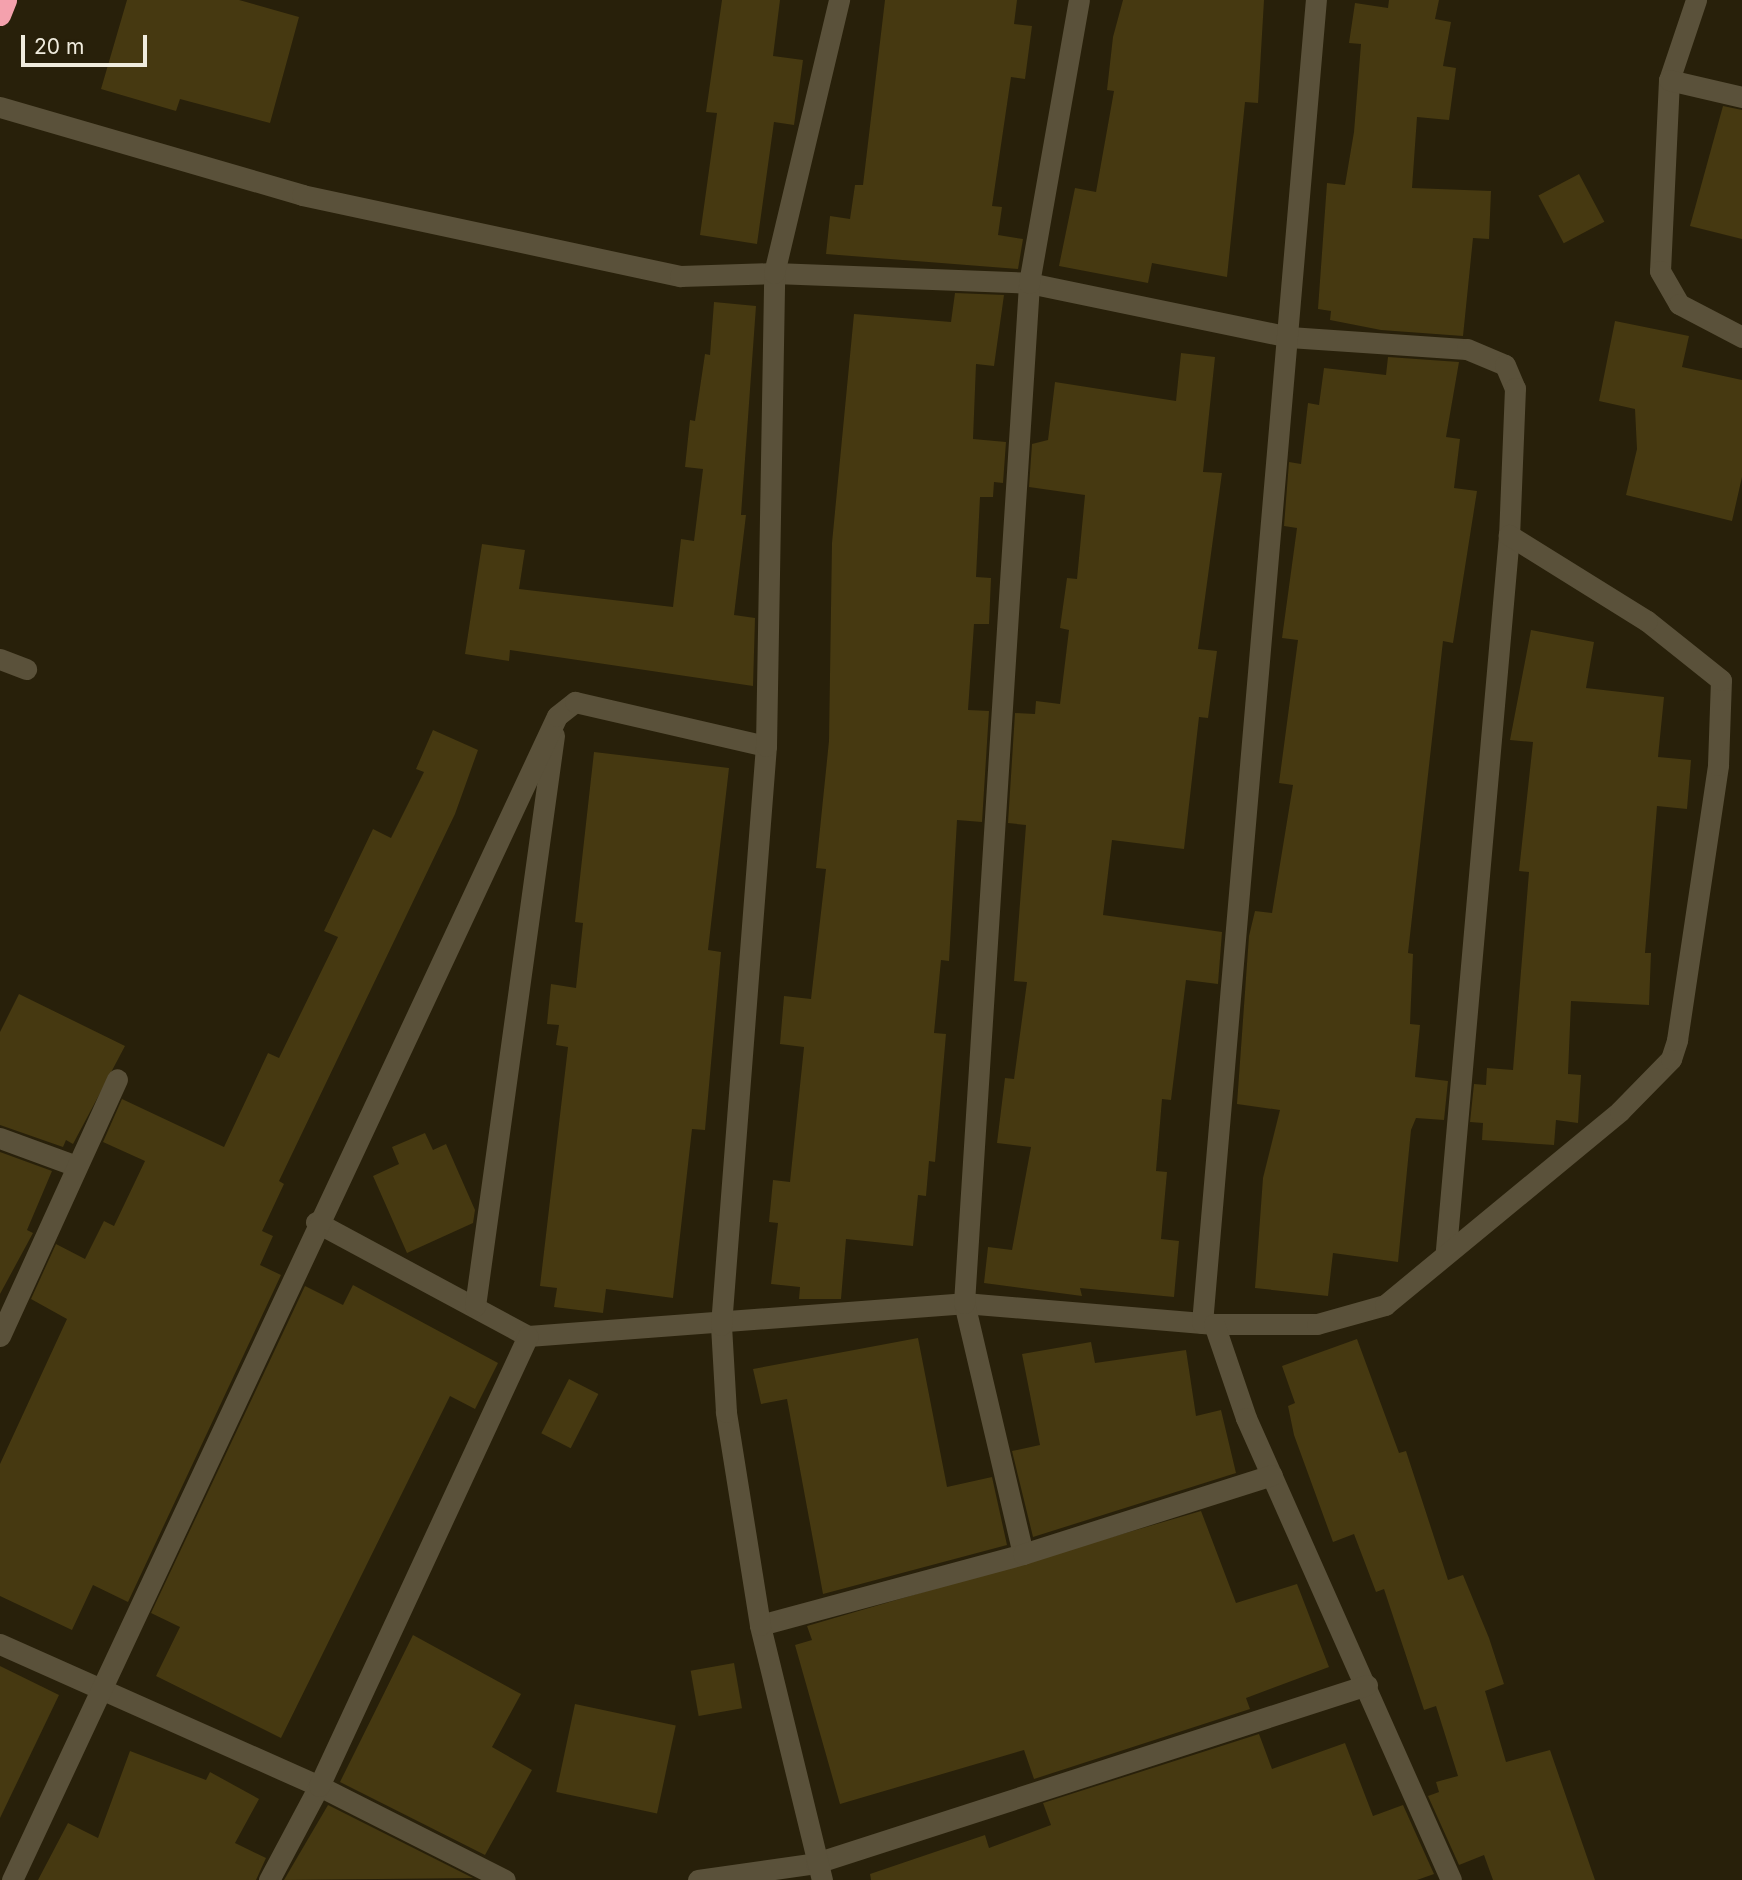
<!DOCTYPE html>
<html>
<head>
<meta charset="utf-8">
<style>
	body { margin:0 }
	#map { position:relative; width:1742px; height:1880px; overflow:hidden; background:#28200a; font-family:Inter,sans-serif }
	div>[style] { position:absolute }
	.building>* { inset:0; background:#463911; transform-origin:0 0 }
	.lane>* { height:21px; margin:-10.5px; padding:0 10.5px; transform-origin:10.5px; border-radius:10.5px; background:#5a513a }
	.street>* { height:21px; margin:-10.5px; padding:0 10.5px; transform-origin:10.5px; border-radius:10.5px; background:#5a513a }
	.highway>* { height:21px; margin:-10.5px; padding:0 10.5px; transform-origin:10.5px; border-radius:10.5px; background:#f4a1ad }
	span { translate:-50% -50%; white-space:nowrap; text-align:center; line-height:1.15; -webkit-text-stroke:5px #28200a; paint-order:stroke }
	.scale { position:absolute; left:21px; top:35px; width:126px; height:32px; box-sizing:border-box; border:4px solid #f0ecde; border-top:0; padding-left:9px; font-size:21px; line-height:24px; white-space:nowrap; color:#f0ecde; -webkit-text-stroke:5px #28200a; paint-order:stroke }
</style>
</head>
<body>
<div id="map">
	<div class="building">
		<i style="clip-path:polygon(127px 0,239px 0,299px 17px,270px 123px,180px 99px,176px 111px,101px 89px)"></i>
		<i style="clip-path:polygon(722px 0,780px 0,773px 56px,803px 60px,794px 125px,774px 122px,757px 244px,700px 235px,717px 113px,706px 112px)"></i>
		<i style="clip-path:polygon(885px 0,1017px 0,1014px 24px,1032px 26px,1025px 79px,1011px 77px,992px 206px,1002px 207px,998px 235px,1023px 239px,1018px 269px,826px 254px,830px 216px,850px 219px,855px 185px,863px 185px)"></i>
		<i style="clip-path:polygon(1123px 0,1264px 0,1258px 103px,1245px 102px,1227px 277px,1152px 263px,1148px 283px,1059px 266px,1075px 188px,1096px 192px,1114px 91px,1107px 90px,1113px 37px)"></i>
		<i style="clip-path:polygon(1389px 0,1439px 0,1435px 19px,1451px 22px,1443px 66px,1456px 68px,1449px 120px,1417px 117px,1412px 188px,1491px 191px,1489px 239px,1473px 238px,1463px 336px,1381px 330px,1330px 320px,1331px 311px,1318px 309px,1327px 183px,1345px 185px,1354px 132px,1361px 44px,1349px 43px,1355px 3px,1388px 8px)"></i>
		<i style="clip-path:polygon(1723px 106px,1742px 110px,1742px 239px,1690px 226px)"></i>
		<i style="left:1579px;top:174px;width:54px;height:46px;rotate:62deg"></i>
		<i style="clip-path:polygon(955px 293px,1004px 295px,994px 366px,976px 364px,973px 439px,1006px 442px,1003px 483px,994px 482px,993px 497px,980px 497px,976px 577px,991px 578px,989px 624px,974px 624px,968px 710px,989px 711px,982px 822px,957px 820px,949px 961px,941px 960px,934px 1033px,946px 1034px,935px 1162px,929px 1161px,926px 1196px,918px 1195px,913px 1246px,846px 1239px,841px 1299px,799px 1299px,800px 1287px,771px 1284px,778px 1223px,769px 1222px,773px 1180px,790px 1182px,804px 1047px,780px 1044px,784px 996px,811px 999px,826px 869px,816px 868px,829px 741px,832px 543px,854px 314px,951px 322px)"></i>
		<i style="clip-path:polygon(714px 302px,756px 306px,741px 515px,746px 515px,734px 615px,755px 618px,753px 686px,510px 650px,509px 661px,465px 654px,482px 544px,525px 550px,519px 589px,673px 607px,681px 539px,694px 541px,703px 469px,685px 467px,690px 420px,695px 421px,705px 354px,710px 355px)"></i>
		<i style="clip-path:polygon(1615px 321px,1689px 336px,1682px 367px,1742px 380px,1742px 477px,1732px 521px,1626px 495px,1637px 449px,1635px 409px,1599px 401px)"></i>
		<i style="clip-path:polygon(1181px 353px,1215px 357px,1203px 472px,1222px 473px,1198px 649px,1217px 651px,1208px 718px,1199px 717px,1184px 849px,1112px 840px,1103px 915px,1222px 932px,1218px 984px,1186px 980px,1171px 1100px,1162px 1099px,1156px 1171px,1167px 1172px,1161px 1239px,1179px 1241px,1174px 1297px,1080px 1288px,1082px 1296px,984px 1283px,988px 1247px,1012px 1250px,1031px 1147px,997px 1143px,1005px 1078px,1014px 1079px,1027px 982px,1014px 981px,1026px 825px,1008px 823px,1015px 713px,1035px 714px,1036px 701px,1060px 704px,1069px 630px,1060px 628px,1067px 578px,1077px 579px,1085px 495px,1029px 487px,1032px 444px,1048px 440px,1055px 382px,1176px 401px)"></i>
		<i style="clip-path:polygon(1388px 357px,1459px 362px,1446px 437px,1460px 439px,1454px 488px,1477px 491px,1453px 643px,1443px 641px,1408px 953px,1413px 954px,1410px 1024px,1420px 1025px,1415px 1077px,1448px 1081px,1444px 1120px,1416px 1118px,1411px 1130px,1398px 1262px,1333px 1253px,1328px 1296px,1255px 1288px,1263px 1178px,1280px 1110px,1237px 1104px,1249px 936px,1255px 911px,1272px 913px,1293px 785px,1279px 783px,1298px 640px,1282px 638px,1297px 528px,1284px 526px,1289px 462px,1301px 464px,1308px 403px,1319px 405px,1324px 368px,1386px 375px)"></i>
		<i style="clip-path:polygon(1531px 630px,1594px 642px,1586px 688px,1664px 697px,1658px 757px,1691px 760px,1687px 809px,1657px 806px,1645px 953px,1651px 953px,1649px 1005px,1571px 1001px,1568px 1074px,1581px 1075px,1578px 1123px,1556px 1120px,1554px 1145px,1482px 1140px,1483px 1123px,1470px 1122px,1474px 1084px,1486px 1085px,1487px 1068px,1513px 1070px,1529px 872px,1519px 871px,1533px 742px,1510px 740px)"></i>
		<i style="clip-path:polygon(433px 730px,478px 750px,455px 814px,279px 1181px,284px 1184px,262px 1231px,273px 1236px,260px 1265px,281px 1275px,128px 1602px,93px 1585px,72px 1630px,0 1596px,0 1464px,67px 1319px,31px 1299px,56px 1244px,85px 1259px,104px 1221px,114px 1226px,145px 1161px,103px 1142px,122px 1099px,224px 1147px,268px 1053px,279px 1058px,338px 937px,324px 931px,373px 829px,391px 838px,424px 772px,416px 769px)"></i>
		<i style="clip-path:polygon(594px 752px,729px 768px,708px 950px,721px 952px,705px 1130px,692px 1129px,673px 1298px,606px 1289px,603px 1313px,554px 1307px,557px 1288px,540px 1286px,568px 1047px,556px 1045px,559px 1025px,547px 1024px,551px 984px,576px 988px,583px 923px,575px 922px)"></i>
		<i style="clip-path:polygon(19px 994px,125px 1046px,73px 1144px,66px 1140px,63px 1147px,0 1125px,0 1032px)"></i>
		<i style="clip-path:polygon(425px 1133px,433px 1150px,446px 1144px,475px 1210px,473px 1223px,407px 1253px,373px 1176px,399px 1164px,392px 1147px)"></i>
		<i style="clip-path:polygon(0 1152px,52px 1171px,27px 1230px,33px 1233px,0 1294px)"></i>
		<i style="clip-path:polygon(353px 1285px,498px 1363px,475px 1409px,450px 1396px,281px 1738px,156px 1676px,180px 1627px,151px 1613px,305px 1286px,343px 1305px)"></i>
		<i style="clip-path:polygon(918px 1338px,947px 1487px,992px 1477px,1007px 1545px,823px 1594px,787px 1399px,761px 1404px,753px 1369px)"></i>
		<i style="clip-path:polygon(1357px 1339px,1399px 1453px,1406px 1451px,1448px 1580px,1463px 1575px,1489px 1638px,1504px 1684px,1485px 1691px,1506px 1762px,1550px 1750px,1595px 1880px,1493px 1880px,1484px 1855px,1459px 1865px,1428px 1796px,1439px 1792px,1436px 1782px,1458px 1776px,1436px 1706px,1424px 1710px,1384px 1589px,1376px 1592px,1354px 1534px,1333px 1542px,1294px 1435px,1288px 1406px,1295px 1403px,1282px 1366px)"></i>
		<i style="clip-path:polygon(1091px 1342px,1095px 1363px,1186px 1350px,1196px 1416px,1221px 1410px,1236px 1473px,1033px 1537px,1012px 1451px,1040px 1445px,1022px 1354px)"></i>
		<i style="left:569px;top:1379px;width:33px;height:61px;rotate:27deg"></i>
		<i style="clip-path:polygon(1201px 1511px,1236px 1603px,1297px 1584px,1329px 1667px,1246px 1698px,1250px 1709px,1034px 1779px,1024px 1750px,840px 1804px,795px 1645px,812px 1640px,807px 1626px)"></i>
		<i style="clip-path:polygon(413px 1635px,521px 1694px,492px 1747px,532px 1770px,485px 1855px,340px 1782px)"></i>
		<i style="left:734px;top:1663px;width:46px;height:44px;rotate:80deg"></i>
		<i style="clip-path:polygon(0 1666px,59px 1695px,0 1818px)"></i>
		<i style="left:575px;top:1704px;width:103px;height:90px;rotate:12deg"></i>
		<i style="clip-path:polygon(1259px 1734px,1272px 1769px,1345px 1743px,1373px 1816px,1403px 1805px,1434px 1874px,1417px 1880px,871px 1880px,870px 1874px,985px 1835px,989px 1848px,1051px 1825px,1043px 1803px)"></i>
		<i style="clip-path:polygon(130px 1751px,206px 1780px,210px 1772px,259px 1799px,235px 1843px,266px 1858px,256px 1880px,38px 1880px,68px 1823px,98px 1838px)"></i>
		<i style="clip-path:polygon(328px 1805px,473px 1878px,284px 1880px)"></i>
	</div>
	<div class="lane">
		<i style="left:0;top:659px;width:28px;rotate:21deg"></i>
	</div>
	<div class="street">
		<i style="left:1696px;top:0;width:84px;rotate:108.6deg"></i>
		<i style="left:1669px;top:80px;width:191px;rotate:92.7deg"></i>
		<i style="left:1660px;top:271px;width:38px;rotate:60deg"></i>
		<i style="left:1679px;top:304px;width:71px;rotate:27.6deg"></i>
		<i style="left:1669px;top:80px;width:75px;rotate:13.1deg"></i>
		<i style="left:0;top:107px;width:315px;rotate:16.2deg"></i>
		<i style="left:302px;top:195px;width:387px;rotate:12.1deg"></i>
		<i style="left:680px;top:276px;width:94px;rotate:-1.8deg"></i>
		<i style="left:774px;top:273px;width:255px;rotate:2.2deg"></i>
		<i style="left:1029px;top:283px;width:266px;rotate:11.7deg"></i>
		<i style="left:1289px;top:337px;width:178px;rotate:3.9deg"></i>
		<i style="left:1467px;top:349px;width:41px;rotate:22.8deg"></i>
		<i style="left:1505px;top:365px;width:25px;rotate:67deg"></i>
		<i style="left:1515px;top:388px;width:147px;rotate:92.3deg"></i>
		<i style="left:1509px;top:535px;width:718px;rotate:95.04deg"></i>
		<i style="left:0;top:1138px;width:81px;rotate:20.2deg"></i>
		<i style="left:316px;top:1222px;width:241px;rotate:28.3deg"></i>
		<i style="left:528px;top:1336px;width:437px;rotate:-4.3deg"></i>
		<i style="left:964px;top:1303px;width:251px;rotate:4.8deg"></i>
		<i style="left:1214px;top:1324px;width:103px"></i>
		<i style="left:1317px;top:1324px;width:71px;rotate:-15.6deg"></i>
		<i style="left:1385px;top:1305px;width:305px;rotate:-39.5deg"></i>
		<i style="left:1620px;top:1111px;width:73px;rotate:-45.6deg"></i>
		<i style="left:1671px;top:1059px;width:20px;rotate:-72deg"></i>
		<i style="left:1677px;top:1040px;width:278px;rotate:-81.5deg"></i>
		<i style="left:1718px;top:765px;width:85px;rotate:-88deg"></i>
		<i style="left:1721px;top:680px;width:95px;rotate:-141.4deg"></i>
		<i style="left:1647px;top:621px;width:163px;rotate:-148.1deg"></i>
		<i style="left:475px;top:1306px;width:576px;rotate:-82.12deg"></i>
		<i style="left:1202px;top:1323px;width:1328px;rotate:-85.08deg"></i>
		<i style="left:1214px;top:1324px;width:99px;rotate:71.2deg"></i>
		<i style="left:1246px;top:1418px;width:505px;rotate:66.07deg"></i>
		<i style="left:0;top:1336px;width:282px;rotate:-65.5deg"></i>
		<i style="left:1023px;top:1554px;width:258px;rotate:-103.2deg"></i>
		<i style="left:964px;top:1303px;width:1022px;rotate:-86.35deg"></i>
		<i style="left:1029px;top:283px;width:287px;rotate:-80deg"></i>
		<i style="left:760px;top:1625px;width:272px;rotate:-15.1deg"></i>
		<i style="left:1023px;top:1554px;width:261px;rotate:-17.6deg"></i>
		<i style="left:0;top:1644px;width:349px;rotate:24deg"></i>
		<i style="left:319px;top:1786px;width:208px;rotate:26.8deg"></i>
		<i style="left:12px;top:1880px;width:1285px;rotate:-64.91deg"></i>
		<i style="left:557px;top:716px;width:23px;rotate:-38deg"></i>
		<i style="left:575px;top:702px;width:196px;rotate:13deg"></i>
		<i style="left:269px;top:1880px;width:106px;rotate:-62deg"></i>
		<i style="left:319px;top:1786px;width:496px;rotate:-65.1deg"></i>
		<i style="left:698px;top:1880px;width:119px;rotate:-8.2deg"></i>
		<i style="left:816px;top:1863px;width:579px;rotate:-17.9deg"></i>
		<i style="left:822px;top:1880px;width:262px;rotate:-103.7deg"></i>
		<i style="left:760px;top:1625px;width:216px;rotate:-99.1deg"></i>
		<i style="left:726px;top:1412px;width:87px;rotate:-93.3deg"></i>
		<i style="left:721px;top:1325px;width:581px;rotate:-85.56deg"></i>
		<i style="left:766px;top:746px;width:473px;rotate:-89deg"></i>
		<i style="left:774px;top:273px;width:281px;rotate:-76.6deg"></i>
	</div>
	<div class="highway">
		<i style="left:0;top:15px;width:16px;rotate:-68deg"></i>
	</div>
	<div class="scale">20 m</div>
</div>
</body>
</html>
